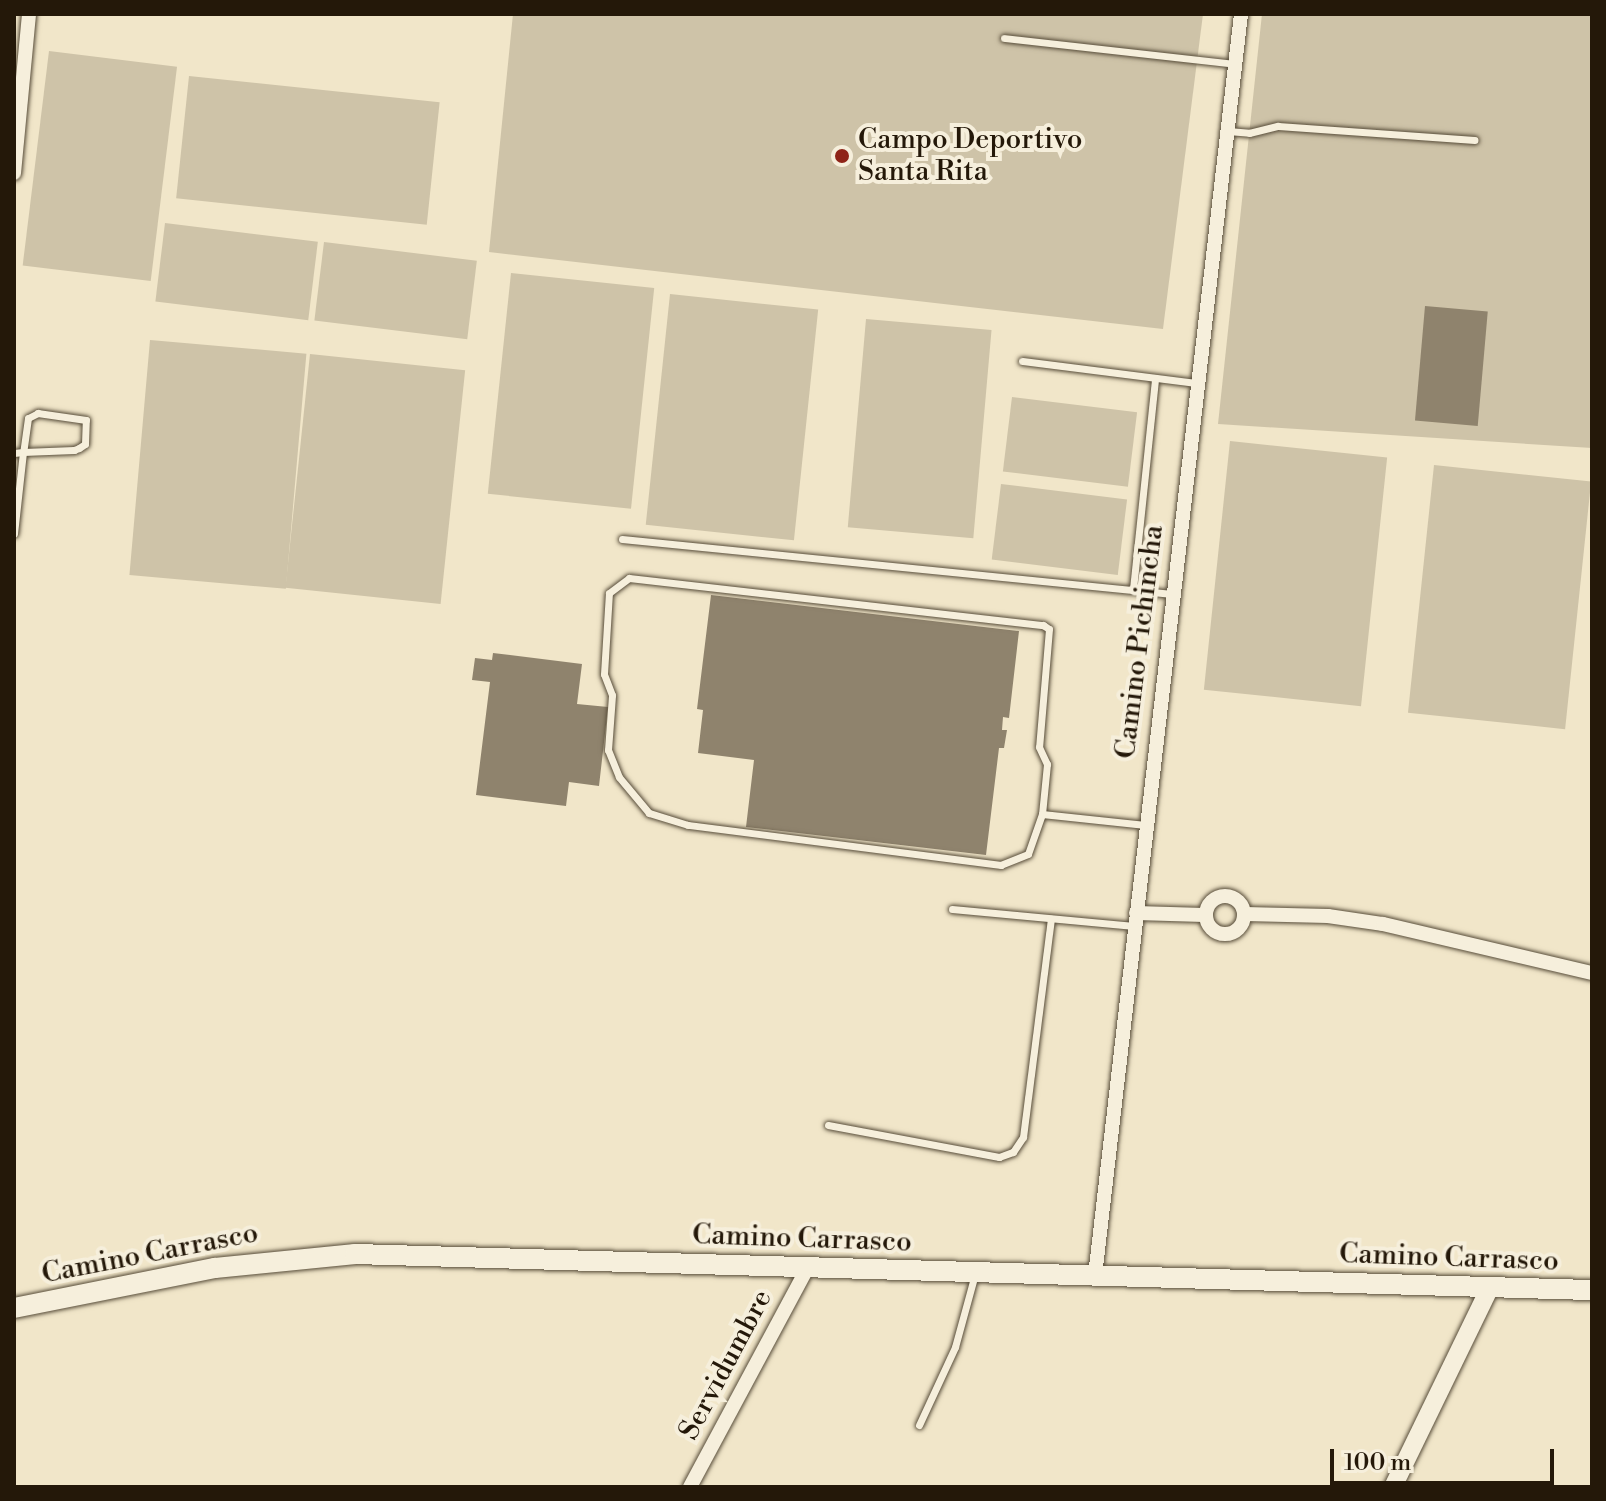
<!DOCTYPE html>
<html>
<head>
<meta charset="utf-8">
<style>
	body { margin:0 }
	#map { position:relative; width:1606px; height:1501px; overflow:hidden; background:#f1e6c9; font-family:"Libre Bodoni",serif }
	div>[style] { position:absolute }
	.green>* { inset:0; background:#cec3a8; transform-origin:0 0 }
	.building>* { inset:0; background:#8f836d; transform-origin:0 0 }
	.roads { filter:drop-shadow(0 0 2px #574c39) drop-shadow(0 0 2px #574c39) }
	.service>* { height:7px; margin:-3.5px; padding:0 3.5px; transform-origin:3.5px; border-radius:3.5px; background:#f6efdc }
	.minor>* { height:14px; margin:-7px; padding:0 7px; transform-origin:7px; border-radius:7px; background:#f6efdc }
	.minor>.ring { margin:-7px; padding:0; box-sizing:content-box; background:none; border:14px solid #f6efdc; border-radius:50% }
	.tertiary>* { height:18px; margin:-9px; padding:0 9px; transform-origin:9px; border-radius:9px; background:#f6efdc }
	.secondary>* { height:20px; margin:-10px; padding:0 10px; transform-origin:10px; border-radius:10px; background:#f6efdc }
	.dots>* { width:22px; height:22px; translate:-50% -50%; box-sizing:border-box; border:4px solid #f6efdc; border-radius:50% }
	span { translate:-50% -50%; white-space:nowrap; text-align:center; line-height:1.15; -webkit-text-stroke:8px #f6efdc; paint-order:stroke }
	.poi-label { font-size:28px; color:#241809 }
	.left { translate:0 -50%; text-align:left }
	.street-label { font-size:28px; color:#241809 }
	.frame { position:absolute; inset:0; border:16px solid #241809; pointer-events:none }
	.scale { position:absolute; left:1330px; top:1449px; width:224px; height:36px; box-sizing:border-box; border:4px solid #241809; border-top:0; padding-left:10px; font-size:24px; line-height:28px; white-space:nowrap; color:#241809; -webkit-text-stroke:6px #f6efdc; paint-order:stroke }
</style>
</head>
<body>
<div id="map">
	<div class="green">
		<i style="clip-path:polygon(513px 14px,1203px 14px,1163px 329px,489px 252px)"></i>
		<i style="clip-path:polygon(1262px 14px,1592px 14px,1592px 448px,1218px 424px)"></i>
		<i style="left:49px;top:51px;width:129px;height:216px;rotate:7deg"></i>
		<i style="left:189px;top:76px;width:252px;height:123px;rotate:6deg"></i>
		<i style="left:165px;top:223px;width:154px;height:79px;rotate:7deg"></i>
		<i style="left:324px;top:242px;width:154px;height:79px;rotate:7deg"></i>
		<i style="left:511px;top:273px;width:144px;height:222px;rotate:6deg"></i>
		<i style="left:670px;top:294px;width:149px;height:232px;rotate:6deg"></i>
		<i style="left:866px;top:319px;width:126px;height:209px;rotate:5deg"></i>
		<i style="left:150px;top:340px;width:157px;height:236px;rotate:5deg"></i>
		<i style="left:310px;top:354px;width:156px;height:235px;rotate:6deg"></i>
		<i style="left:1012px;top:397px;width:126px;height:75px;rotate:7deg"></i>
		<i style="left:1230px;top:441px;width:158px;height:250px;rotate:6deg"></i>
		<i style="left:1434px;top:465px;width:158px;height:249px;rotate:6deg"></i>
		<i style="left:1001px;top:484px;width:127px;height:76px;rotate:7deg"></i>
	</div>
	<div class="building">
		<i style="left:1425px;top:306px;width:63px;height:115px;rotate:5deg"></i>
		<i style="clip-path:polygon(711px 595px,1019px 631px,1009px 718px,1003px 717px,1002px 730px,1007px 730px,1004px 748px,999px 748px,986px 855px,746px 827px,754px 760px,698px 753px,703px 710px,697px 709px)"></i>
		<i style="clip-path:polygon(493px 653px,582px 664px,577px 704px,608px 707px,599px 786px,569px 782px,566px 806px,476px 795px,490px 682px,472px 680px,475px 658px,492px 660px)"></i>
	</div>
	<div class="roads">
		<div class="service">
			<i style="left:1004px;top:38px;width:231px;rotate:6.4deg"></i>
			<i style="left:1228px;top:131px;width:21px;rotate:5deg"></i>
			<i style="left:1249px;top:133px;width:30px;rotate:-14deg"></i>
			<i style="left:1278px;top:126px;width:197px;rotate:4.1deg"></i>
			<i style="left:1022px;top:361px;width:176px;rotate:7.2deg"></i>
			<i style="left:14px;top:453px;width:9px;rotate:-6deg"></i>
			<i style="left:23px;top:452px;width:51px;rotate:-2.2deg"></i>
			<i style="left:74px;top:450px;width:5px;rotate:-22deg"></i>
			<i style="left:79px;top:448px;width:7px;rotate:-34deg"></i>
			<i style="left:85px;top:444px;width:24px;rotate:-88deg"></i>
			<i style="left:86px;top:420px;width:49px;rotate:-171.7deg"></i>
			<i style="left:38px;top:413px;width:11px;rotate:153deg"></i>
			<i style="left:28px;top:418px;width:34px;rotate:98deg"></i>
			<i style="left:23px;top:452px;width:82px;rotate:96.3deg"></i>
			<i style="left:622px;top:539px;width:553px;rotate:5.71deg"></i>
			<i style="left:629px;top:578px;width:417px;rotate:6.5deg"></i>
			<i style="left:1043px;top:625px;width:7px;rotate:34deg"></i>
			<i style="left:1049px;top:629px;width:118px;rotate:94.8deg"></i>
			<i style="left:1039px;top:747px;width:19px;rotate:65deg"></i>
			<i style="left:1047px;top:764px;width:50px;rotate:95.7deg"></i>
			<i style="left:1042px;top:814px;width:42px;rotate:109.3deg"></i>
			<i style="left:1028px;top:854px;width:29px;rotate:158deg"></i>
			<i style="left:1001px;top:865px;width:316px;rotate:-172.7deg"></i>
			<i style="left:688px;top:825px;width:41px;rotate:-162.9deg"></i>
			<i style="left:649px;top:813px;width:47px;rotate:-129.8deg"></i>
			<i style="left:619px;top:777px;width:29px;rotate:-112deg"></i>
			<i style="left:608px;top:750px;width:55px;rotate:-85.8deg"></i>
			<i style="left:612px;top:695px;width:22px;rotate:-111deg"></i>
			<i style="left:604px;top:674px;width:81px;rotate:-86.5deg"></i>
			<i style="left:609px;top:593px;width:25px;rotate:-37deg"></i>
			<i style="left:1133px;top:589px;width:212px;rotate:-84deg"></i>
			<i style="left:1042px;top:814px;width:104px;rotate:6.1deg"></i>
			<i style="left:952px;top:909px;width:183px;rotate:5.3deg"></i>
			<i style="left:828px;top:1125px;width:174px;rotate:10.6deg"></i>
			<i style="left:999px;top:1157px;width:15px;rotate:-20deg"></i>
			<i style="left:1013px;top:1152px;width:18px;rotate:-56deg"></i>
			<i style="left:1023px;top:1137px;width:220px;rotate:-82.7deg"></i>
			<i style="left:919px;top:1425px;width:86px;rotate:-65.2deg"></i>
			<i style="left:955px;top:1347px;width:76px;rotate:-74.7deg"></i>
		</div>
		<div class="minor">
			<i style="left:14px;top:173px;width:160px;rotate:-84.6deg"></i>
			<i class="ring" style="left:1206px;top:896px;width:24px;height:24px"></i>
			<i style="left:1136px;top:913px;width:68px;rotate:1.7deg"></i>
			<i style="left:1245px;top:914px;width:83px;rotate:1.4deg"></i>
			<i style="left:1328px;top:916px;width:56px;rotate:8.3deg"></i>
			<i style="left:1383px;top:924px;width:215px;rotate:13.2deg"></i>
			<i style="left:1095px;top:1276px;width:1270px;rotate:-83.4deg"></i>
			<i style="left:690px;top:1487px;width:250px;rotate:-61.8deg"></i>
		</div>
		<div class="tertiary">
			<i style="left:1393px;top:1487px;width:222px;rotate:-64.1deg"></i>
		</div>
		<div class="secondary">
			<i style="left:14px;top:1308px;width:205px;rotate:-11.3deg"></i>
			<i style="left:215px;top:1268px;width:141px;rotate:-5.7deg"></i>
			<i style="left:355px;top:1254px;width:1238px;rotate:1.67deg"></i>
		</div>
	</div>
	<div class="dots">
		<i style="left:842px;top:156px;background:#8f2418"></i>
	</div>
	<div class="poi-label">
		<span class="left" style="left:858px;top:156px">Campo Deportivo<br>Santa Rita</span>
	</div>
	<div class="street-label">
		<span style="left:1140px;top:642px;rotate:-83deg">Camino Pichincha</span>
		<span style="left:802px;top:1239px;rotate:2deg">Camino Carrasco</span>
		<span style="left:150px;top:1254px;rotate:-11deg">Camino Carrasco</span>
		<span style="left:1449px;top:1258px;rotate:2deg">Camino Carrasco</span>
		<span style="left:726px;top:1365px;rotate:-62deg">Servidumbre</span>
	</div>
	<div class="frame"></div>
	<div class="scale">100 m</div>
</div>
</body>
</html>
